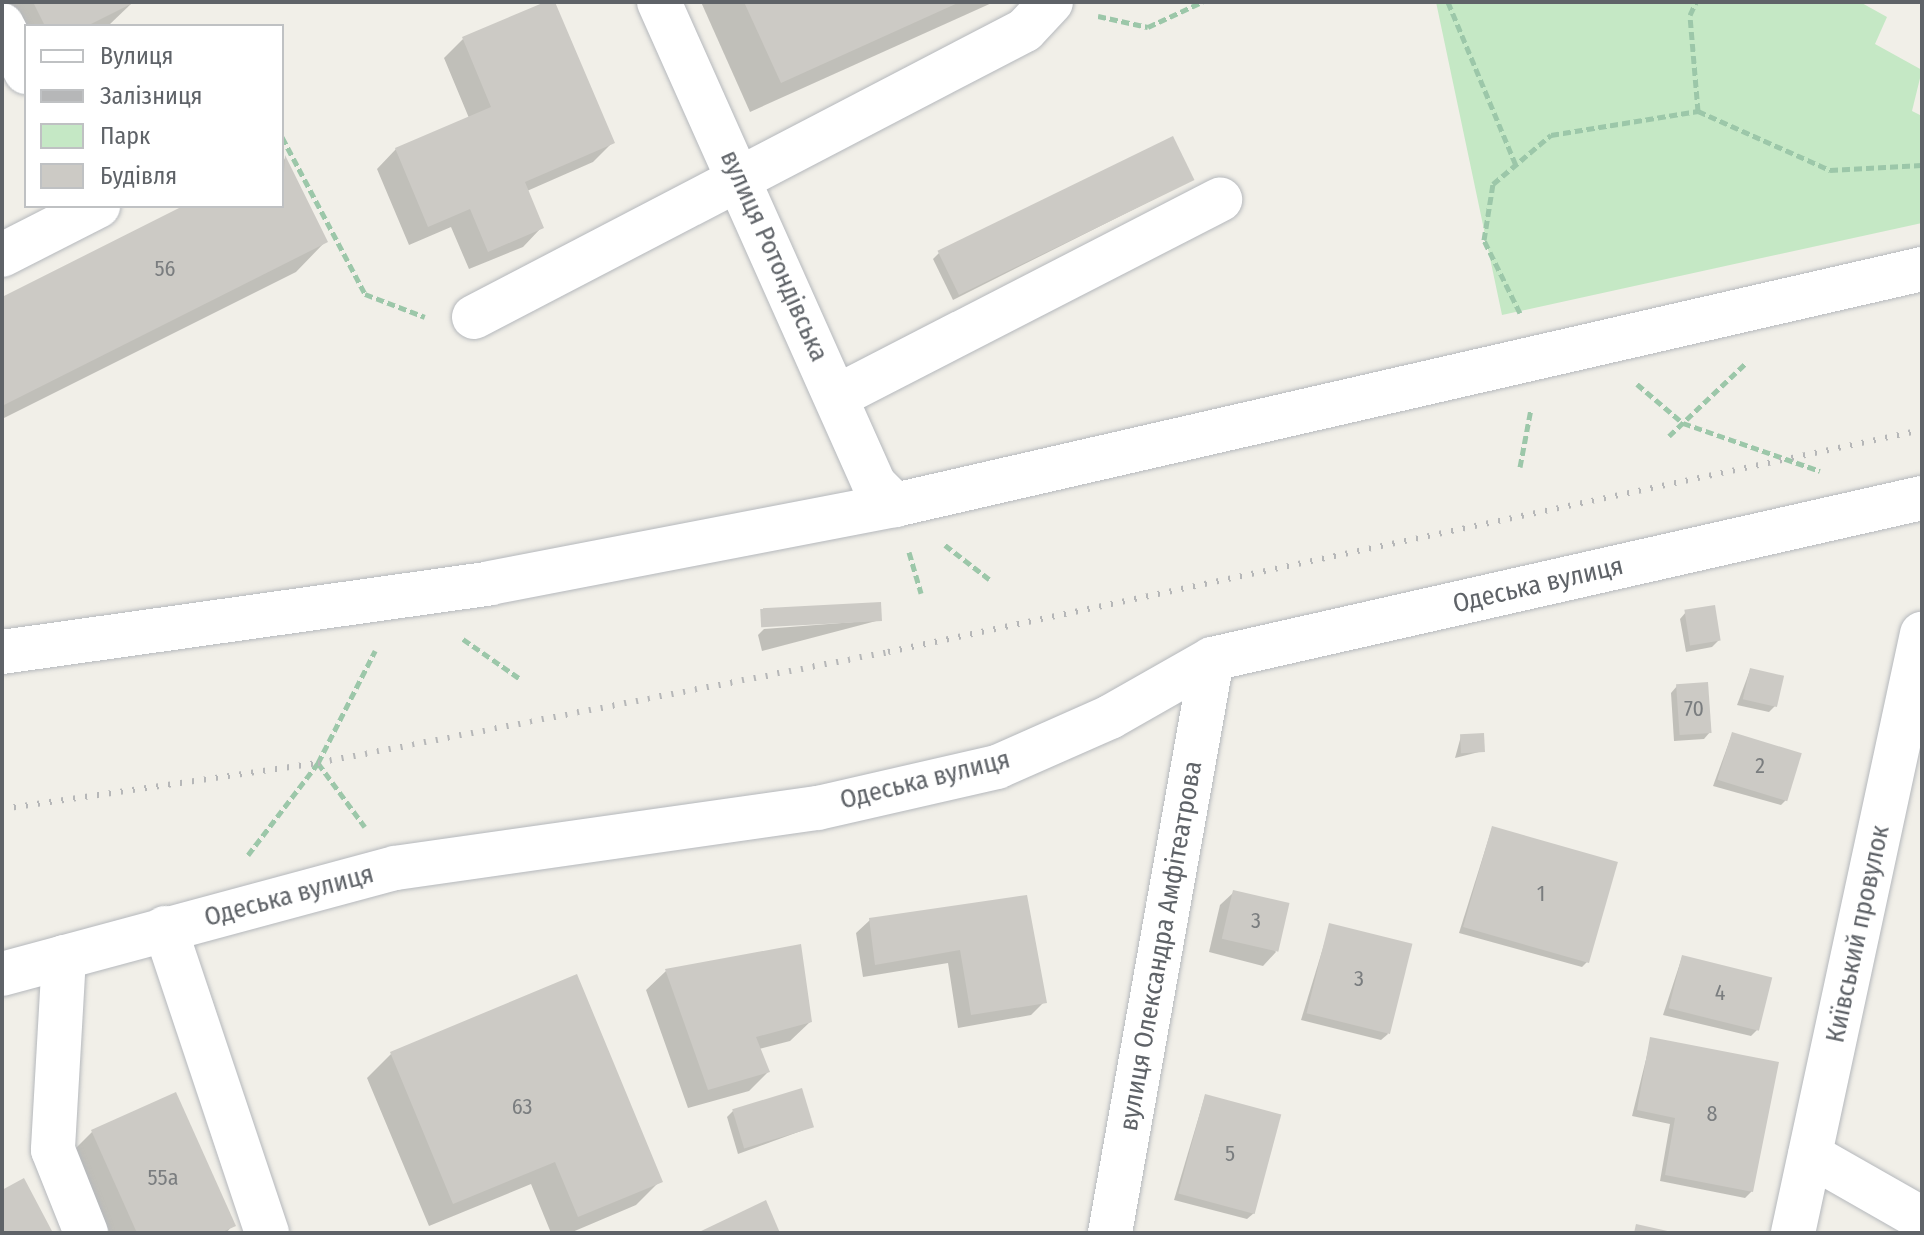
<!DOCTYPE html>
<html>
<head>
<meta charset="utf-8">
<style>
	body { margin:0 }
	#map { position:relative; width:1924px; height:1235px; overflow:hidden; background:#f1efe8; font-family:"Fira Sans Condensed",sans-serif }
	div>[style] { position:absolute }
	.green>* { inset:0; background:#c5e8c5 }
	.shadow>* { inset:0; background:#0003 }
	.building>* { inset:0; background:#cccac5; transform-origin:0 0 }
	.path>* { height:5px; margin-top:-2.5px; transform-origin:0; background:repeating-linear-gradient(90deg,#9cc7a9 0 8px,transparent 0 12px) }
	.roads { filter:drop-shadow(0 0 2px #b5b8bc) drop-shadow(0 0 2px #b5b8bc) }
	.minor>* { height:44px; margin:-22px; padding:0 22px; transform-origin:22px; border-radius:22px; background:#fff }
	.rail>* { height:6px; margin-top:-3px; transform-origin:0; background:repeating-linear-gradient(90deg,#b6b7b8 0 2px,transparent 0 12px) }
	span { translate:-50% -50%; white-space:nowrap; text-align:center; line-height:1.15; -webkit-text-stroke:8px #fff; paint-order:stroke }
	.number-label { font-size:22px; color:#7a7d7f }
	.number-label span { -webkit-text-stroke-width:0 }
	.street-label { font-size:26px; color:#5f6368 }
	.frame { position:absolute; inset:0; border:4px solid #5f6368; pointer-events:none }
	.legend { position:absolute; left:24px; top:24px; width:260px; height:184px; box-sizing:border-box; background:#fff; border:2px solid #bfc1c3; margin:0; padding:10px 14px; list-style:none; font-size:24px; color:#5f6368 }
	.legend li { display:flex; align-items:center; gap:16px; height:40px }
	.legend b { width:40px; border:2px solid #bfc1c3 }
</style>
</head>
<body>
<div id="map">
	<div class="green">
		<i style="clip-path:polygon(1436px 2px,1860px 2px,1887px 17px,1875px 44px,1922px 70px,1912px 111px,1922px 116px,1922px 223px,1502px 315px)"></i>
	</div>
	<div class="shadow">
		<i style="clip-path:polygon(2px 2px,133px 2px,108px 26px,26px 26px,2px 10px)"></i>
		<i style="clip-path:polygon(553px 2px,612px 143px,593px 162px,527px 191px,542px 227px,523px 247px,469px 269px,451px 227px,409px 245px,377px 169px,396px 149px,469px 118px,444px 58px,463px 39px)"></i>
		<i style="clip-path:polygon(701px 2px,994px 2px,750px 112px)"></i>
		<i style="clip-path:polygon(284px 158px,326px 241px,296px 272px,2px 419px,2px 299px,187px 206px,282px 206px)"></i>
		<i style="clip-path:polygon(1192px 180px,953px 300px,933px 259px,939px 253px)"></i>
		<i style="clip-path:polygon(1686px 612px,1719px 640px,1712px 647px,1686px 652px,1680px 619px)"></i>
		<i style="clip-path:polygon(880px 620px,762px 651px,758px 635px,764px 629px)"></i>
		<i style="clip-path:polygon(1750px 670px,1775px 706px,1769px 712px,1737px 705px)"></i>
		<i style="clip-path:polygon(1677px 686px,1710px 732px,1704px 739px,1674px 741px,1671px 693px)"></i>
		<i style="clip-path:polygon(1732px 734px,1787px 799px,1781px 805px,1713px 786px)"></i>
		<i style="clip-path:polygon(1461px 736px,1483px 751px,1455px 758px)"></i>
		<i style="clip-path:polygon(1492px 828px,1588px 961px,1582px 967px,1459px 933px)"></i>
		<i style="clip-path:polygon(1234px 892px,1276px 952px,1263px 966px,1209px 952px,1220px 905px)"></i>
		<i style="clip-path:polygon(1026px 897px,1044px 1002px,1031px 1015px,958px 1028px,948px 963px,863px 977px,856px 933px,870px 920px)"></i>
		<i style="clip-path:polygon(1330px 925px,1388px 1034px,1381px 1040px,1301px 1020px)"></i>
		<i style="clip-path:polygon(799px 946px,810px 1022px,790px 1041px,759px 1049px,768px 1072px,749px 1091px,688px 1108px,646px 990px,666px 971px)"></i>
		<i style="clip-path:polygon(1682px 957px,1757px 1030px,1751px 1036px,1663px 1015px)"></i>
		<i style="clip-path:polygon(1651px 1039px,1752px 1191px,1745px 1198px,1660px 1181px,1670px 1124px,1632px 1116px)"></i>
		<i style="clip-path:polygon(391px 1054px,660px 1181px,636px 1205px,570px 1233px,551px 1233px,531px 1184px,429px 1226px,367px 1078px)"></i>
		<i style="clip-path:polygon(1205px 1096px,1254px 1213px,1247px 1219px,1174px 1200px)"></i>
		<i style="clip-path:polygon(733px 1111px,812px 1127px,738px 1154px,727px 1117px)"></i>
		<i style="clip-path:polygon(93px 1131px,233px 1225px,226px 1233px,110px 1233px,73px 1151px)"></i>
	</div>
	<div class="building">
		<i style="clip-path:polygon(33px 2px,135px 2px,87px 26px,45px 26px)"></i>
		<i style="clip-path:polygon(545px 2px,555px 2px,615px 143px,525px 182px,544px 228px,488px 252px,470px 209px,428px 227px,395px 148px,491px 107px,462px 37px)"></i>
		<i style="clip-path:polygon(744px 2px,960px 2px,781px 83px)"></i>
		<i style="left:1173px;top:136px;width:49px;height:262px;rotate:64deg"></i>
		<i style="clip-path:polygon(285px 155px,328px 242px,2px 406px,2px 297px,183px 206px,282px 206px)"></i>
		<i style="left:881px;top:602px;width:19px;height:121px;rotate:87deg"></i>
		<i style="left:1715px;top:605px;width:36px;height:31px;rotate:81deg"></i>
		<i style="left:1750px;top:668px;width:35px;height:32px;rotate:13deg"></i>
		<i style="left:1708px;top:682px;width:51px;height:32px;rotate:86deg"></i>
		<i style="left:1732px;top:732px;width:73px;height:50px;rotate:17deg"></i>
		<i style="left:1484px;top:733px;width:19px;height:24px;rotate:87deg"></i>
		<i style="left:1492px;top:826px;width:131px;height:105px;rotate:16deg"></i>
		<i style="left:1233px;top:890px;width:58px;height:50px;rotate:13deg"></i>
		<i style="clip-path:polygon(1027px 895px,1047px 1003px,971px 1015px,960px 950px,875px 965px,869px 918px)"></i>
		<i style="left:1329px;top:923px;width:86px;height:93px;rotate:14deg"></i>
		<i style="clip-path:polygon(801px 944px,812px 1022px,756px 1037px,770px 1072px,708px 1090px,665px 969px)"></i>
		<i style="left:1682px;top:955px;width:93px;height:55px;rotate:14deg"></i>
		<i style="clip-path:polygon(577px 974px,663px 1182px,578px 1217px,555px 1162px,453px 1204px,390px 1052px)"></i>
		<i style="clip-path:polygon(1650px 1037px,1779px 1062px,1753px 1192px,1665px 1175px,1675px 1118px,1637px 1110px)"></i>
		<i style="left:802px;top:1088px;width:41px;height:73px;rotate:73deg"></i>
		<i style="clip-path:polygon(176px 1092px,236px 1226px,220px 1233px,137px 1233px,91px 1130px)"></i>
		<i style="left:1205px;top:1094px;width:79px;height:103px;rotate:15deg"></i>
		<i style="clip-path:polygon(24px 1178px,53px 1233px,2px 1233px,2px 1190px)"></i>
		<i style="clip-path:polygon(766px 1200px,780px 1233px,697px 1233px)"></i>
		<i style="clip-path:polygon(1636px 1224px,1672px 1232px,1672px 1233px,1634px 1233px)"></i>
	</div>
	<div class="path">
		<i style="left:1448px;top:2px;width:177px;rotate:67.4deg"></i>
		<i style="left:1098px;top:16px;width:51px;rotate:12.4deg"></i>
		<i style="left:1148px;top:27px;width:60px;rotate:-24.8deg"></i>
		<i style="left:1698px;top:111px;width:145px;rotate:24.1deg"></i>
		<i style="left:1830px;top:170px;width:92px;rotate:-3.1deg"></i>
		<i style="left:282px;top:137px;width:178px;rotate:62.1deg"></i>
		<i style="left:365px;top:294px;width:64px;rotate:21deg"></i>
		<i style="left:1520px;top:313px;width:81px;rotate:-116.3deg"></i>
		<i style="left:1484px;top:240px;width:57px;rotate:-80.9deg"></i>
		<i style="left:1493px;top:184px;width:76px;rotate:-40.2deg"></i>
		<i style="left:1551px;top:135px;width:149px;rotate:-9.3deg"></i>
		<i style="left:1698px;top:111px;width:96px;rotate:-94.8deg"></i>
		<i style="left:1690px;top:15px;width:14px;rotate:-65deg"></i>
		<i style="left:1637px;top:384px;width:60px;rotate:40.3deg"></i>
		<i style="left:1683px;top:423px;width:145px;rotate:19.3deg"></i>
		<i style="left:1669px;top:436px;width:108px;rotate:-43.5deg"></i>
		<i style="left:1520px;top:467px;width:59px;rotate:-79.3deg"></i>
		<i style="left:945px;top:545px;width:56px;rotate:37.7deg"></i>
		<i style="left:909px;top:552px;width:43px;rotate:73.7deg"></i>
		<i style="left:463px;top:639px;width:68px;rotate:34.9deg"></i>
		<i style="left:318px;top:763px;width:79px;rotate:53.7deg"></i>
		<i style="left:248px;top:855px;width:116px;rotate:-52.7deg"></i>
		<i style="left:318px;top:763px;width:126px;rotate:-63deg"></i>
	</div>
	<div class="roads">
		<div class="minor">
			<i style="left:659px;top:2px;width:528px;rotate:65.96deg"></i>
			<i style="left:874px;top:484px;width:30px;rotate:45deg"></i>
			<i style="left:2px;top:25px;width:53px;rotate:62.9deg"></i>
			<i style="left:2px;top:255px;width:108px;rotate:-27deg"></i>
			<i style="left:474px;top:317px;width:621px;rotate:-27.51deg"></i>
			<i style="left:1025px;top:30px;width:38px;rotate:-47deg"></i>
			<i style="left:836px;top:397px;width:432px;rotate:-27.2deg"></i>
			<i style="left:2px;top:652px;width:493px;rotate:-8deg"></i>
			<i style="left:490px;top:583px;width:412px;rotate:-10.9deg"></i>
			<i style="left:895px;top:505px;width:1054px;rotate:-12.94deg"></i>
			<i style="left:165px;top:928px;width:322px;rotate:71.5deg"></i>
			<i style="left:64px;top:957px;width:193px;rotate:93.3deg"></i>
			<i style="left:53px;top:1150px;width:89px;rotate:68.3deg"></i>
			<i style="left:2px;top:974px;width:407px;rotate:-15.1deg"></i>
			<i style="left:395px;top:868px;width:427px;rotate:-8.1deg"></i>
			<i style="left:818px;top:808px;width:184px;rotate:-12.9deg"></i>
			<i style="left:997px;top:767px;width:124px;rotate:-23.9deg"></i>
			<i style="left:1110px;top:717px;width:117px;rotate:-29.6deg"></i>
			<i style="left:1212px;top:659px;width:728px;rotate:-12.78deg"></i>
			<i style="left:1810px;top:1155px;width:129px;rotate:29.7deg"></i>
			<i style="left:1110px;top:1233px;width:583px;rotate:-79.92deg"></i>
			<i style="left:1793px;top:1233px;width:613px;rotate:-77.85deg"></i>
		</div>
	</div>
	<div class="rail">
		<i style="left:2px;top:809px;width:319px;rotate:-8.3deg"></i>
		<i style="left:318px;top:763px;width:581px;rotate:-11.02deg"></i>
		<i style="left:888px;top:652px;width:1058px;rotate:-12.12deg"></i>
	</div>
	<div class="number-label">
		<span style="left:165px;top:269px">56</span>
		<span style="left:1694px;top:709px">70</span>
		<span style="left:1760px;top:766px">2</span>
		<span style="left:1541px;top:894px">1</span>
		<span style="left:1256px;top:921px">3</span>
		<span style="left:1359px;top:979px">3</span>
		<span style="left:1720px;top:993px">4</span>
		<span style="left:522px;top:1107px">63</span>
		<span style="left:1712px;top:1114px">8</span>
		<span style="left:1230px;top:1154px">5</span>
		<span style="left:163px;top:1178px">55а</span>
	</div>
	<div class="street-label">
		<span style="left:774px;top:256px;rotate:66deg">вулиця Ротондівська</span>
		<span style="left:1538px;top:585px;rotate:-13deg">Одеська вулиця</span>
		<span style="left:925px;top:780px;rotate:-14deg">Одеська вулиця</span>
		<span style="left:289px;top:896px;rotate:-15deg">Одеська вулиця</span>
		<span style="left:1858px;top:934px;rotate:-78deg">Київський провулок</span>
		<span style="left:1161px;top:946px;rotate:-80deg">вулиця Олександра Амфітеатрова</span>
	</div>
	<div class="frame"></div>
	<ul class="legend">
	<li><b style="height:10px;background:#fff"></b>Вулиця</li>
	<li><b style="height:10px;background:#b6b7b8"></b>Залізниця</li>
	<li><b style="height:22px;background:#c5e8c5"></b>Парк</li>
	<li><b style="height:22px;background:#cccac5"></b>Будівля</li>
	</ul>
</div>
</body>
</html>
